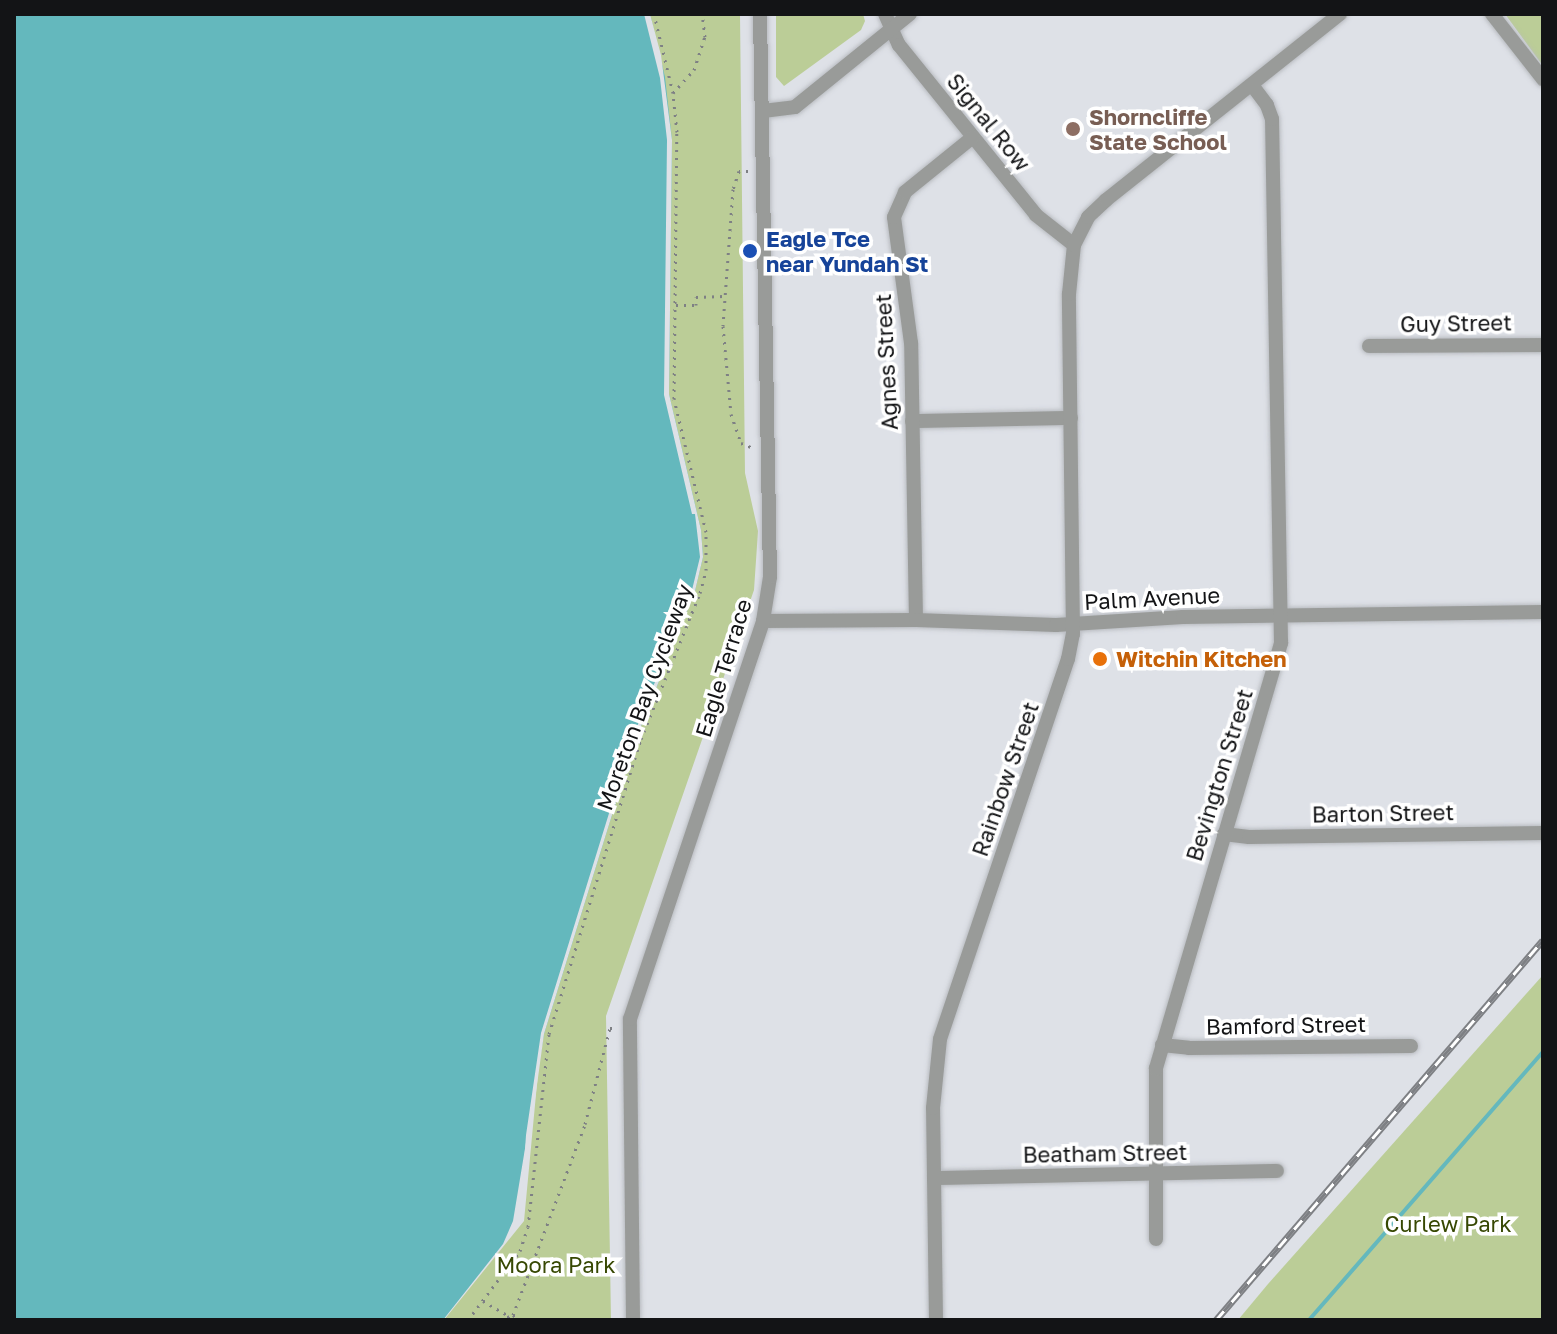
<!DOCTYPE html>
<html>
<head>
<meta charset="utf-8">
<style>
	body { margin:0 }
	#map { position:relative; width:1557px; height:1334px; overflow:hidden; background:#dee1e7; font-family:"Golos Text",sans-serif }
	div>[style] { position:absolute }
	.green>* { inset:0; background:#bbcd97 }
	.water>* { inset:0; background:#64b8bd }
	.pier>* { inset:0; background:#dee1e7 }
	.stream>* { height:4px; margin:-2px; padding:0 2px; transform-origin:2px; border-radius:2px; background:#64b8bd }
	.path>* { height:3px; margin-top:-1.5px; transform-origin:0; background:repeating-linear-gradient(90deg,#7e8084 0 2px,transparent 0 8px) }
	.roads { filter:drop-shadow(0 0 2px #b9bcc1) drop-shadow(0 0 2px #b9bcc1) }
	.minor>* { height:14px; margin:-7px; padding:0 7px; transform-origin:7px; border-radius:7px; background:#999b99 }
	.rail>* { height:7px; margin-top:-3.5px; transform-origin:0; background:repeating-linear-gradient(90deg,#fff 0 12px,#7e8084 0 24px); box-sizing:border-box; border-block:2px solid #7e8084 }
	.dots>* { width:22px; height:22px; translate:-50% -50%; box-sizing:border-box; border:4px solid #fff; border-radius:50% }
	span { translate:-50% -50%; white-space:nowrap; text-align:center; line-height:1.15; -webkit-text-stroke:7px #fff; paint-order:stroke }
	.education-label { font-size:22px; color:#785e54; font-weight:700 }
	.left { translate:0 -50%; text-align:left }
	.street-label { font-size:22px; color:#131416 }
	.transit-label { font-size:22px; color:#164399; font-weight:700 }
	.food-label { font-size:22px; color:#c56008; font-weight:700 }
	.park-label { font-size:22px; color:#374803 }
	.frame { position:absolute; inset:0; border:16px solid #131416; pointer-events:none }
</style>
</head>
<body>
<div id="map">
	<div class="green">
		<i style="clip-path:polygon(648px 14px,740px 14px,745px 473px,758px 531px,754px 590px,606px 1016px,611px 1320px,444px 1320px,524px 1221px,542px 1031px,666px 391px)"></i>
		<i style="clip-path:polygon(776px 14px,863px 14px,865px 21px,861px 30px,784px 86px,776px 77px)"></i>
		<i style="clip-path:polygon(1505px 14px,1543px 14px,1543px 66px)"></i>
		<i style="clip-path:polygon(1543px 975px,1543px 1320px,1238px 1320px,1268px 1284px)"></i>
	</div>
	<div class="water">
		<i style="clip-path:polygon(14px 14px,650px 14px,651px 18px,665px 77px,672px 140px,669px 394px,701px 530px,703px 557px,695px 591px,635px 741px,544px 1034px,513px 1221px,503px 1244px,443px 1320px,14px 1320px)"></i>
	</div>
	<div class="pier">
		<i style="clip-path:polygon(644px 14px,650px 14px,661px 55px,672px 140px,669px 394px,701px 530px,703px 557px,695px 591px,635px 741px,544px 1034px,522px 1194px,526px 1135px,541px 1033px,632px 739px,692px 590px,700px 557px,695px 514px,692px 514px,664px 395px,667px 140px,660px 78px)"></i>
	</div>
	<div class="stream">
		<i style="left:1309px;top:1320px;width:356px;rotate:-48.9deg"></i>
	</div>
	<div class="path">
		<i style="left:673px;top:93px;width:31px;rotate:-48deg"></i>
		<i style="left:694px;top:70px;width:35px;rotate:-72deg"></i>
		<i style="left:705px;top:37px;width:23px;rotate:-97deg"></i>
		<i style="left:748px;top:171px;width:9px;rotate:180deg"></i>
		<i style="left:739px;top:171px;width:19px;rotate:108deg"></i>
		<i style="left:733px;top:189px;width:137px;rotate:94.2deg"></i>
		<i style="left:723px;top:326px;width:88px;rotate:84.8deg"></i>
		<i style="left:731px;top:414px;width:31px;rotate:71deg"></i>
		<i style="left:741px;top:443px;width:11px;rotate:22deg"></i>
		<i style="left:676px;top:305px;width:20px"></i>
		<i style="left:696px;top:305px;width:8px;rotate:-90deg"></i>
		<i style="left:696px;top:297px;width:28px;rotate:-2deg"></i>
		<i style="left:483px;top:1301px;width:28px;rotate:30deg"></i>
		<i style="left:513px;top:1315px;width:204px;rotate:-69.3deg"></i>
		<i style="left:585px;top:1124px;width:99px;rotate:-75.4deg"></i>
		<i style="left:610px;top:1028px;width:8px"></i>
		<i style="left:468px;top:1320px;width:86px;rotate:-53deg"></i>
		<i style="left:520px;top:1251px;width:25px;rotate:-72deg"></i>
		<i style="left:528px;top:1227px;width:194px;rotate:-83.8deg"></i>
		<i style="left:549px;top:1034px;width:309px;rotate:-72.7deg"></i>
		<i style="left:641px;top:739px;width:157px;rotate:-68deg"></i>
		<i style="left:700px;top:593px;width:24px;rotate:-75deg"></i>
		<i style="left:706px;top:570px;width:38px;rotate:-90deg"></i>
		<i style="left:706px;top:532px;width:137px;rotate:-103.5deg"></i>
		<i style="left:674px;top:399px;width:267px;rotate:-89.4deg"></i>
		<i style="left:677px;top:132px;width:39px;rotate:-96deg"></i>
		<i style="left:673px;top:93px;width:81px;rotate:-103.5deg"></i>
		<i style="left:500px;top:1320px;width:14px;rotate:-21deg"></i>
		<i style="left:513px;top:1315px;width:9px;rotate:36deg"></i>
	</div>
	<div class="roads">
		<div class="minor">
			<i style="left:885px;top:14px;width:34px;rotate:66deg"></i>
			<i style="left:899px;top:45px;width:218px;rotate:51.1deg"></i>
			<i style="left:1036px;top:215px;width:48px;rotate:38.3deg"></i>
			<i style="left:1492px;top:14px;width:83px;rotate:51.9deg"></i>
			<i style="left:763px;top:111px;width:32px;rotate:-7deg"></i>
			<i style="left:795px;top:107px;width:148px;rotate:-39deg"></i>
			<i style="left:1369px;top:346px;width:174px;rotate:-0.3deg"></i>
			<i style="left:912px;top:421px;width:159px;rotate:-1.1deg"></i>
			<i style="left:916px;top:620px;width:277px;rotate:-91deg"></i>
			<i style="left:911px;top:343px;width:127px;rotate:-97.7deg"></i>
			<i style="left:894px;top:217px;width:27px;rotate:-66deg"></i>
			<i style="left:905px;top:192px;width:87px;rotate:-39deg"></i>
			<i style="left:763px;top:621px;width:153px;rotate:-0.4deg"></i>
			<i style="left:916px;top:620px;width:140px;rotate:2deg"></i>
			<i style="left:1056px;top:625px;width:127px;rotate:-3.6deg"></i>
			<i style="left:1183px;top:617px;width:360px;rotate:-0.8deg"></i>
			<i style="left:1224px;top:834px;width:25px;rotate:7deg"></i>
			<i style="left:1249px;top:837px;width:294px;rotate:-0.8deg"></i>
			<i style="left:1162px;top:1045px;width:27px;rotate:6deg"></i>
			<i style="left:1189px;top:1048px;width:222px;rotate:-0.5deg"></i>
			<i style="left:934px;top:1178px;width:343px;rotate:-1.2deg"></i>
			<i style="left:1156px;top:1239px;width:171px;rotate:-90deg"></i>
			<i style="left:1156px;top:1068px;width:443px;rotate:-73.6deg"></i>
			<i style="left:1281px;top:643px;width:524px;rotate:-90.98deg"></i>
			<i style="left:1272px;top:119px;width:15px;rotate:-110deg"></i>
			<i style="left:1267px;top:105px;width:25px;rotate:-127deg"></i>
			<i style="left:633px;top:1320px;width:301px;rotate:-90.6deg"></i>
			<i style="left:630px;top:1019px;width:420px;rotate:-71.5deg"></i>
			<i style="left:763px;top:621px;width:45px;rotate:-81deg"></i>
			<i style="left:770px;top:577px;width:563px;rotate:-91.02deg"></i>
			<i style="left:936px;top:1320px;width:212px;rotate:-90.8deg"></i>
			<i style="left:933px;top:1108px;width:69px;rotate:-84.2deg"></i>
			<i style="left:940px;top:1039px;width:401px;rotate:-71.4deg"></i>
			<i style="left:1068px;top:659px;width:25px;rotate:-79deg"></i>
			<i style="left:1073px;top:634px;width:340px;rotate:-90.7deg"></i>
			<i style="left:1069px;top:294px;width:49px;rotate:-84.2deg"></i>
			<i style="left:1074px;top:245px;width:31px;rotate:-63deg"></i>
			<i style="left:1088px;top:217px;width:25px;rotate:-43deg"></i>
			<i style="left:1106px;top:200px;width:299px;rotate:-38.5deg"></i>
		</div>
	</div>
	<div class="rail">
		<i style="left:1216px;top:1320px;width:501px;rotate:-49.29deg"></i>
	</div>
	<div class="dots">
		<i style="left:1073px;top:129px;background:#8d6e63"></i>
		<i style="left:750px;top:251px;background:#1a4fb4"></i>
		<i style="left:1100px;top:659px;background:#e8710a"></i>
	</div>
	<div class="education-label">
		<span class="left" style="left:1089px;top:129px">Shorncliffe<br>State School</span>
	</div>
	<div class="street-label">
		<span style="left:989px;top:122px;rotate:51deg">Signal Row</span>
		<span style="left:1456px;top:323px;rotate:-1deg">Guy Street</span>
		<span style="left:886px;top:362px;rotate:-93deg">Agnes Street</span>
		<span style="left:1152px;top:598px;rotate:-3deg">Palm Avenue</span>
		<span style="left:723px;top:668px;rotate:-73deg">Eagle Terrace</span>
		<span style="left:644px;top:697px;rotate:-70deg">Moreton Bay Cycleway</span>
		<span style="left:1219px;top:775px;rotate:-73deg">Bevington Street</span>
		<span style="left:1005px;top:779px;rotate:-71deg">Rainbow Street</span>
		<span style="left:1383px;top:813px;rotate:-1deg">Barton Street</span>
		<span style="left:1286px;top:1025px;rotate:-1deg">Bamford Street</span>
		<span style="left:1105px;top:1153px;rotate:-1deg">Beatham Street</span>
	</div>
	<div class="transit-label">
		<span class="left" style="left:766px;top:251px">Eagle Tce<br>near Yundah St</span>
	</div>
	<div class="food-label">
		<span class="left" style="left:1116px;top:659px">Witchin Kitchen</span>
	</div>
	<div class="park-label">
		<span style="left:1448px;top:1224px">Curlew Park</span>
		<span style="left:556px;top:1265px">Moora Park</span>
	</div>
	<div class="frame"></div>
</div>
</body>
</html>
